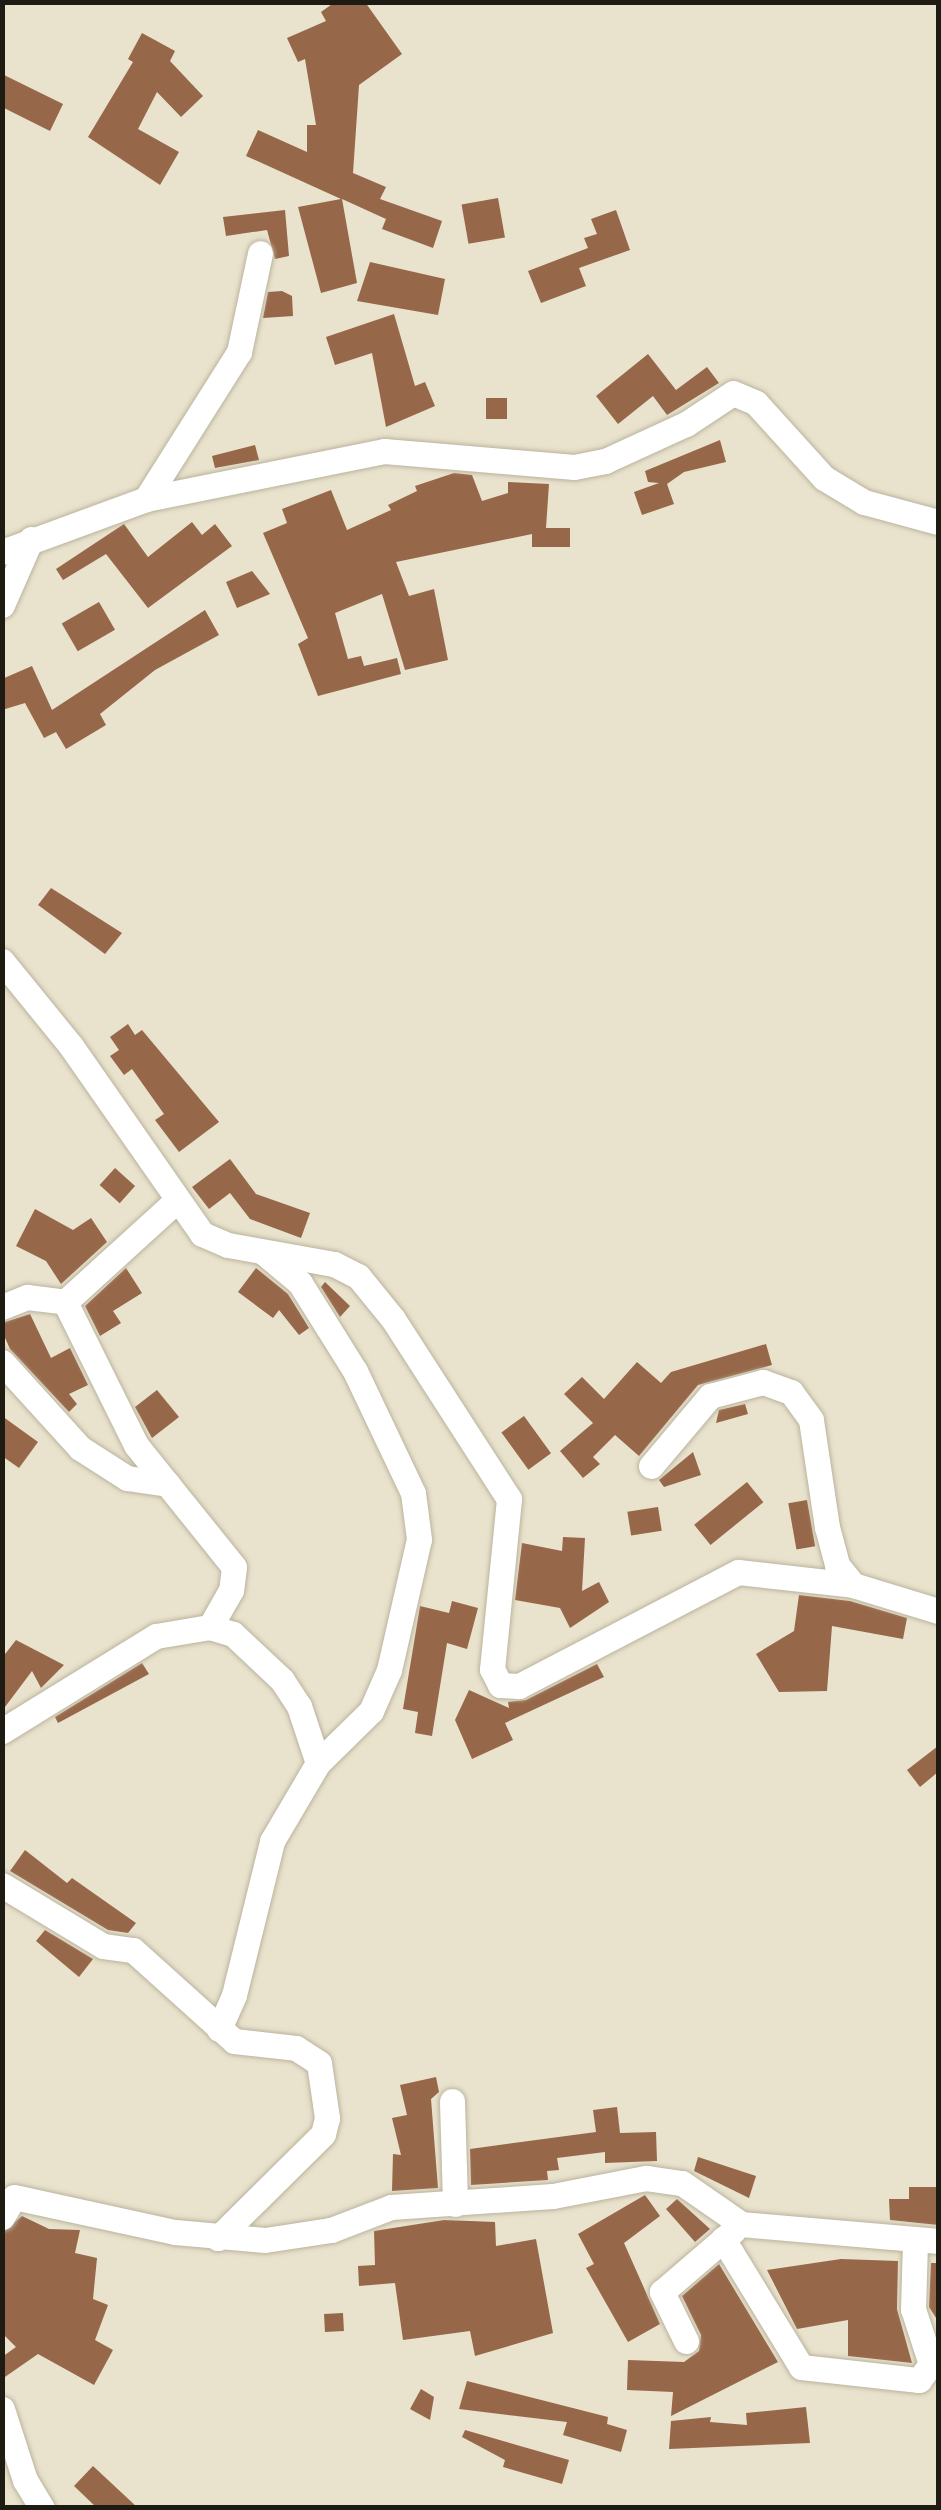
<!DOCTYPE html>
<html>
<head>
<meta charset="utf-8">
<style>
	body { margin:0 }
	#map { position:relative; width:941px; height:2510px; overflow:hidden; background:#e9e2cc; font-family:"Varela Round",sans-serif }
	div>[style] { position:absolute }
	.building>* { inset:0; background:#976749; transform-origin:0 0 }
	.roads { filter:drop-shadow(0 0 2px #bab39e) drop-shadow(0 0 2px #bab39e) }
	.minor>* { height:25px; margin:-12.5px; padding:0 12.5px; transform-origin:12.5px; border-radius:12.5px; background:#fff }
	span { translate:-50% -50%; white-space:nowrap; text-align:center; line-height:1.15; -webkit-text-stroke:10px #f6efd9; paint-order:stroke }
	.frame { position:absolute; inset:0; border:5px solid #1e1b13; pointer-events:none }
</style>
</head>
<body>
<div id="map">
	<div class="building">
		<i style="clip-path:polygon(335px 2px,365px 2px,402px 54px,359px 85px,353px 173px,386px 187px,380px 199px,442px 221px,433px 248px,382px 229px,386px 219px,342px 199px,357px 283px,321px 293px,298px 207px,341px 199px,246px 156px,258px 130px,307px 152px,307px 125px,316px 125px,305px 59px,298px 62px,287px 38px,326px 21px,321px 12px)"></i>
		<i style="clip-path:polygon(142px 33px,175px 51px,170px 61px,203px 96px,181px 117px,157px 92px,138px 129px,179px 152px,160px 185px,88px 137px,133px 62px,128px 59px)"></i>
		<i style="clip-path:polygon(2px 74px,63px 104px,50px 131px,2px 107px)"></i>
		<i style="left:498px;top:198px;width:40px;height:37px;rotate:80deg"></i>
		<i style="clip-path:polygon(285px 210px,289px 256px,275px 259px,267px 230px,226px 236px,223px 217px)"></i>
		<i style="clip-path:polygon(616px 210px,630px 250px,579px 268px,586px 286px,541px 303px,528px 271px,588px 248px,584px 238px,597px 234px,591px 219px)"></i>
		<i style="clip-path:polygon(370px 262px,445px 279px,438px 315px,357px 301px)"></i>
		<i style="clip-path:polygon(282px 291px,292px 296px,293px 316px,263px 318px,268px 292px)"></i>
		<i style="clip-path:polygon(394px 314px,415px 386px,425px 382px,435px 406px,386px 427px,372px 353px,335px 365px,326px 337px)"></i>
		<i style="clip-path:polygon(648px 354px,676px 390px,707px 367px,719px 383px,667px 415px,653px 396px,618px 424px,596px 396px)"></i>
		<i style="left:507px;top:398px;width:21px;height:21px;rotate:90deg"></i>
		<i style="clip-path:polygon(720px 440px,726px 462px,684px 472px,667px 484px,674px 504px,642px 515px,634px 492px,659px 483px,648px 482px,645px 471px)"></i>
		<i style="clip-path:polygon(255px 445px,259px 460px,215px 468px,212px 456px)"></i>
		<i style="clip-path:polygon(454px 473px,472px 475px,482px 501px,508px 493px,508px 482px,549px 484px,546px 528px,570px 528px,570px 547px,532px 547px,532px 534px,396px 562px,409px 596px,434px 589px,448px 660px,405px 670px,382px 594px,335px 613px,348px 659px,361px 656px,364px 666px,397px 658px,401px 674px,318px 696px,298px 644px,308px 638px,263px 533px,287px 523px,282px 509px,331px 490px,347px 530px,391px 510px,388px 505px,417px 491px,415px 486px)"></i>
		<i style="clip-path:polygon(192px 522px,202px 535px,215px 524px,232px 546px,148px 608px,106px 554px,63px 580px,56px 569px,124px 524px,148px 557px)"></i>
		<i style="clip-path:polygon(252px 571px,270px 594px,237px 608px,226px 582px)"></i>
		<i style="left:99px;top:602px;width:32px;height:43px;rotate:60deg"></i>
		<i style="clip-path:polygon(205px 610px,219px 635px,155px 670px,100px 714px,106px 725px,66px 749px,56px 732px,44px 738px,25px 703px,2px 710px,2px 679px,32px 666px,52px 710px)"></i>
		<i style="clip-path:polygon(51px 888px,122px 933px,105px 954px,38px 905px)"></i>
		<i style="clip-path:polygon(128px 1024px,135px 1035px,142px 1030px,219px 1122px,179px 1152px,155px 1120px,164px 1114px,132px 1069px,124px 1075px,110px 1056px,119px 1050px,110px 1037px)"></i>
		<i style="clip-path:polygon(230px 1159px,256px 1194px,310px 1213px,301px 1238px,250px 1219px,230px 1193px,209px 1209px,192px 1187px)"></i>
		<i style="left:115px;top:1168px;width:27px;height:23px;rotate:42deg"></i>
		<i style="clip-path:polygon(35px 1209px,73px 1230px,91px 1218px,107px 1242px,61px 1284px,46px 1261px,16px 1246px)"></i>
		<i style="clip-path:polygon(126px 1268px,142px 1293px,113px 1311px,121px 1323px,100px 1336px,85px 1306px)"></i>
		<i style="clip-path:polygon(256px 1268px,288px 1294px,309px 1328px,299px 1335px,279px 1310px,273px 1318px,238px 1292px)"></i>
		<i style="clip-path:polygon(325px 1282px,350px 1306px,340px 1317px,321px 1287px)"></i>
		<i style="clip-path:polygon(30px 1314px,51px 1358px,70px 1348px,88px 1385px,69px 1394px,77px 1404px,69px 1412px,10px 1349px,2px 1331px,2px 1323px)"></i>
		<i style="clip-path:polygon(766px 1344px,772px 1365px,698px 1385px,639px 1456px,615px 1435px,593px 1457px,600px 1464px,583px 1478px,560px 1451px,593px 1423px,564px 1394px,582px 1377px,604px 1399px,637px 1362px,661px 1383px,671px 1372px)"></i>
		<i style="clip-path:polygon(157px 1390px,179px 1417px,152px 1438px,135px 1407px)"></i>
		<i style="clip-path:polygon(745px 1404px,748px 1414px,716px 1423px,719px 1410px)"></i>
		<i style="clip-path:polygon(2px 1416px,38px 1442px,19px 1468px,2px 1456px)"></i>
		<i style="left:524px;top:1416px;width:46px;height:28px;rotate:54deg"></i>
		<i style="clip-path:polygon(693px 1452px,701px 1475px,664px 1487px,659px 1480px)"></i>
		<i style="left:747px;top:1482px;width:26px;height:68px;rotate:51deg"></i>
		<i style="left:807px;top:1500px;width:47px;height:19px;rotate:80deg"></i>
		<i style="left:658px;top:1507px;width:24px;height:31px;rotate:81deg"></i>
		<i style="clip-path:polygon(563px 1537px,585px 1538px,582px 1591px,599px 1582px,609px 1602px,570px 1628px,560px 1608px,515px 1600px,522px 1543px,562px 1551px)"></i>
		<i style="clip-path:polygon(799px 1595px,850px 1601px,907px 1618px,903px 1639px,832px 1626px,827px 1691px,779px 1692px,756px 1654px,794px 1631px)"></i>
		<i style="clip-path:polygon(452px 1601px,478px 1608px,467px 1649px,447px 1643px,432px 1736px,415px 1733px,418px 1712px,403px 1709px,420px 1606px,449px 1613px)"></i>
		<i style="clip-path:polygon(16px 1640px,64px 1665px,41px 1688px,32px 1671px,2px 1711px,2px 1658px)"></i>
		<i style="clip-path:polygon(142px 1663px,149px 1674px,58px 1723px,55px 1717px)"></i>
		<i style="clip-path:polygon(597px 1664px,604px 1677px,505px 1723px,513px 1740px,472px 1759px,455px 1720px,469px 1690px,509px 1708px,508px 1702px,526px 1700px)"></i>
		<i style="clip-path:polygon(938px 1746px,938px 1772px,920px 1787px,907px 1770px)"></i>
		<i style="clip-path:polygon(25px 1850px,67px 1883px,72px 1878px,136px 1923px,128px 1933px,108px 1930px,10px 1871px)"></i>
		<i style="clip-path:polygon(45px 1930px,93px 1959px,79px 1977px,36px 1941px)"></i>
		<i style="clip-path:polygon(436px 2077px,439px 2092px,431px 2099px,438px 2188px,392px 2191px,393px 2154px,401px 2155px,392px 2118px,407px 2115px,400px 2085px)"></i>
		<i style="clip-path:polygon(617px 2107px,620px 2133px,656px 2132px,657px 2161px,605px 2163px,605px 2152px,557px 2158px,559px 2170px,547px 2171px,548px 2180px,471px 2185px,470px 2149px,596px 2132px,593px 2110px)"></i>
		<i style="clip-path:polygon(698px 2157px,756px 2176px,749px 2198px,694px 2171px)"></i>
		<i style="clip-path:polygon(909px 2187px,937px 2187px,938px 2225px,890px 2220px,889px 2199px,909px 2199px)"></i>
		<i style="clip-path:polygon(645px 2195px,660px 2216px,624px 2243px,660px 2324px,628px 2342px,586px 2268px,594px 2264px,578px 2234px)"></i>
		<i style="clip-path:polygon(677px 2199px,710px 2229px,695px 2242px,666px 2209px)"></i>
		<i style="clip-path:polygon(22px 2216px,49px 2229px,80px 2230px,75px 2253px,97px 2258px,93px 2299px,108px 2305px,95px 2340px,113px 2350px,94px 2385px,38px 2354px,2px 2379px,2px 2357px,16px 2347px,2px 2333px,2px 2233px)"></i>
		<i style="clip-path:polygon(444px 2220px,495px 2222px,496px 2246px,536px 2239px,553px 2333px,475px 2356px,470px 2331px,403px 2340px,395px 2283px,359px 2286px,358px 2266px,375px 2265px,374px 2231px)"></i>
		<i style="clip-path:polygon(841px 2259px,898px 2261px,897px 2309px,912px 2363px,848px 2356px,848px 2320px,797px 2329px,767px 2270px)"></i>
		<i style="clip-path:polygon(931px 2263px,938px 2263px,938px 2321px,929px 2307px)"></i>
		<i style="clip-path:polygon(719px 2264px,778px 2362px,671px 2416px,673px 2392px,627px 2390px,628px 2360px,684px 2362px,699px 2351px,701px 2335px,682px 2296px)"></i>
		<i style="left:343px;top:2313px;width:18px;height:19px;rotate:87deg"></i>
		<i style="clip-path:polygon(467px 2381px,608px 2417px,607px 2424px,627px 2430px,621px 2452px,563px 2435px,567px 2422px,459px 2409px)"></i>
		<i style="clip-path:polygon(421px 2389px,434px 2397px,430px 2420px,410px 2409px)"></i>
		<i style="clip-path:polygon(806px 2407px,810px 2443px,669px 2449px,671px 2421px,711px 2417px,710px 2422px,747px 2425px,746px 2413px)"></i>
		<i style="clip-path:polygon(465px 2430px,569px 2460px,562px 2484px,503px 2467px,505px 2460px,462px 2437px)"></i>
		<i style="clip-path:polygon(93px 2466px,138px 2508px,97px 2508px,74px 2486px)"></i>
	</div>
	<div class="roads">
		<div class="minor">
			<i style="left:146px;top:499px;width:174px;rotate:-57.7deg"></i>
			<i style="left:239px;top:352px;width:101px;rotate:-78deg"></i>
			<i style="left:2px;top:552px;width:153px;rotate:-20.2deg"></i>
			<i style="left:146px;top:499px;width:243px;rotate:-11.4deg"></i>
			<i style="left:384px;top:451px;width:191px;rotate:4.8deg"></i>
			<i style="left:574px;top:467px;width:32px;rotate:-11deg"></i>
			<i style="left:605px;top:461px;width:89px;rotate:-24.6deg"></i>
			<i style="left:686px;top:424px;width:56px;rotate:-33.4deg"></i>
			<i style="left:733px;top:393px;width:25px;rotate:23deg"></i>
			<i style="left:756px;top:403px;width:101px;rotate:47.8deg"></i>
			<i style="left:824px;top:478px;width:47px;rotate:31deg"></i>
			<i style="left:864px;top:502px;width:77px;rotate:15.1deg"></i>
			<i style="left:2px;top:605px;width:72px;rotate:-66.3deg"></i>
			<i style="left:2px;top:961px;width:109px;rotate:50.9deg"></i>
			<i style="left:71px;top:1046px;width:229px;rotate:55.1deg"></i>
			<i style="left:202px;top:1234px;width:28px;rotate:23deg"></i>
			<i style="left:228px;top:1245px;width:108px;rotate:10.2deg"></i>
			<i style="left:334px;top:1264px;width:27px;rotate:27deg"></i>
			<i style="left:358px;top:1276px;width:55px;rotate:50.9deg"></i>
			<i style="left:393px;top:1319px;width:214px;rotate:57.2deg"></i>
			<i style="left:509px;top:1499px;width:171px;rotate:95.7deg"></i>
			<i style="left:492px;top:1669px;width:18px;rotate:63deg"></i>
			<i style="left:500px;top:1685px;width:19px;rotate:3deg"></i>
			<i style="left:519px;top:1686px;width:247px;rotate:-27.5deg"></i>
			<i style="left:738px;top:1572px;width:116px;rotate:6.4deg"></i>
			<i style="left:853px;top:1585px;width:89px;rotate:17deg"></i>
			<i style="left:176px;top:1201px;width:150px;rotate:137.7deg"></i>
			<i style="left:65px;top:1302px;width:160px;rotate:63.6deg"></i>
			<i style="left:136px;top:1445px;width:156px;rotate:51.2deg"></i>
			<i style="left:234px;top:1567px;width:23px;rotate:97deg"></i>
			<i style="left:231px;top:1590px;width:43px;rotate:119.6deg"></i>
			<i style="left:2px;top:1307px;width:27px;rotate:-22deg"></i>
			<i style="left:27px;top:1297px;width:38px;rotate:7deg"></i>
			<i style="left:2px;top:1362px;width:116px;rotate:47.8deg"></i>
			<i style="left:80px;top:1448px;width:56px;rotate:32.6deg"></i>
			<i style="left:127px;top:1478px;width:41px;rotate:8.3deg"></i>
			<i style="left:651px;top:1466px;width:92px;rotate:-49.9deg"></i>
			<i style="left:710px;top:1396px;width:55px;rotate:-14.8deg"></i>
			<i style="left:763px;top:1382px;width:30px;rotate:20deg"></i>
			<i style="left:791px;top:1392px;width:34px;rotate:54deg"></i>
			<i style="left:811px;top:1420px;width:108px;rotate:81.5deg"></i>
			<i style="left:827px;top:1527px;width:39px;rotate:75deg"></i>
			<i style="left:837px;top:1565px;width:26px;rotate:51deg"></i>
			<i style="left:2px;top:1731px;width:181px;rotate:-31.7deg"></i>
			<i style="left:156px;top:1636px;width:55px;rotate:-9.5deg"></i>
			<i style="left:210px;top:1627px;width:24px;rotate:17deg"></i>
			<i style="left:233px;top:1634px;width:67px;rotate:43.2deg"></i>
			<i style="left:282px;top:1680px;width:31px;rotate:57deg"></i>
			<i style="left:299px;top:1706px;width:60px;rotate:71.6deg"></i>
			<i style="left:2px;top:1885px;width:118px;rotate:31.1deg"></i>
			<i style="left:103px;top:1946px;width:30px;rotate:8deg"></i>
			<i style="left:133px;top:1950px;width:136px;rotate:42deg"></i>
			<i style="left:234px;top:2041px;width:62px;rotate:6.4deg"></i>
			<i style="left:296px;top:2048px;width:27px;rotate:33deg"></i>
			<i style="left:319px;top:2063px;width:56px;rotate:81.7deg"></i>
			<i style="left:327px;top:2118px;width:16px;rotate:104deg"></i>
			<i style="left:323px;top:2134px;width:148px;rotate:135.3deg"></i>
			<i style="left:219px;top:2029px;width:37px;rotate:-66deg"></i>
			<i style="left:234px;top:1995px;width:159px;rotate:-76.1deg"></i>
			<i style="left:272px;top:1841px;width:91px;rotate:-59.5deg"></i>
			<i style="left:318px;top:1763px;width:74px;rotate:-44.5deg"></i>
			<i style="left:371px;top:1711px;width:45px;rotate:-66.3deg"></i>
			<i style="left:389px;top:1670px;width:134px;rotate:-77.1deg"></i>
			<i style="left:419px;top:1539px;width:46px;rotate:-97.4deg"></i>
			<i style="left:413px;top:1493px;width:135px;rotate:-115.4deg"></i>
			<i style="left:355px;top:1371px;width:104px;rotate:-122deg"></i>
			<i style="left:300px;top:1283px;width:48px;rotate:-140deg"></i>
			<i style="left:452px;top:2101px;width:103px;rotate:88.3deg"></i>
			<i style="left:2px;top:2217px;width:23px;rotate:-59deg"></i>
			<i style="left:14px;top:2197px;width:165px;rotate:12.3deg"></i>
			<i style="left:175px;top:2232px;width:90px;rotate:5.1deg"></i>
			<i style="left:265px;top:2240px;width:67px;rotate:-8.6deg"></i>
			<i style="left:331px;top:2230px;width:64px;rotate:-21deg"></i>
			<i style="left:391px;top:2207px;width:162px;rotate:-3.9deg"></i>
			<i style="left:553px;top:2196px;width:95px;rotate:-11deg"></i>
			<i style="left:646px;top:2178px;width:36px;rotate:8deg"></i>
			<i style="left:682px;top:2183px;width:72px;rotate:34.8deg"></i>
			<i style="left:741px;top:2224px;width:198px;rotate:4.9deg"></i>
			<i style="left:723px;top:2239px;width:150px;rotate:58.6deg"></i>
			<i style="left:801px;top:2367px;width:119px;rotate:6.3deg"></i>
			<i style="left:919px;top:2380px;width:20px;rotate:-53deg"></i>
			<i style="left:931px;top:2364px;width:58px;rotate:-108.1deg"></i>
			<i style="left:913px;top:2309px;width:69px;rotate:-88.3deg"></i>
			<i style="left:686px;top:2341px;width:55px;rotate:-116.1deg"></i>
			<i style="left:662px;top:2292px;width:94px;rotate:-40.7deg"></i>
			<i style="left:2px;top:2409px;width:75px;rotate:72.1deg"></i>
			<i style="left:25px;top:2480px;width:33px;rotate:59deg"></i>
		</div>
	</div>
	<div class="frame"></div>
</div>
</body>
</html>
